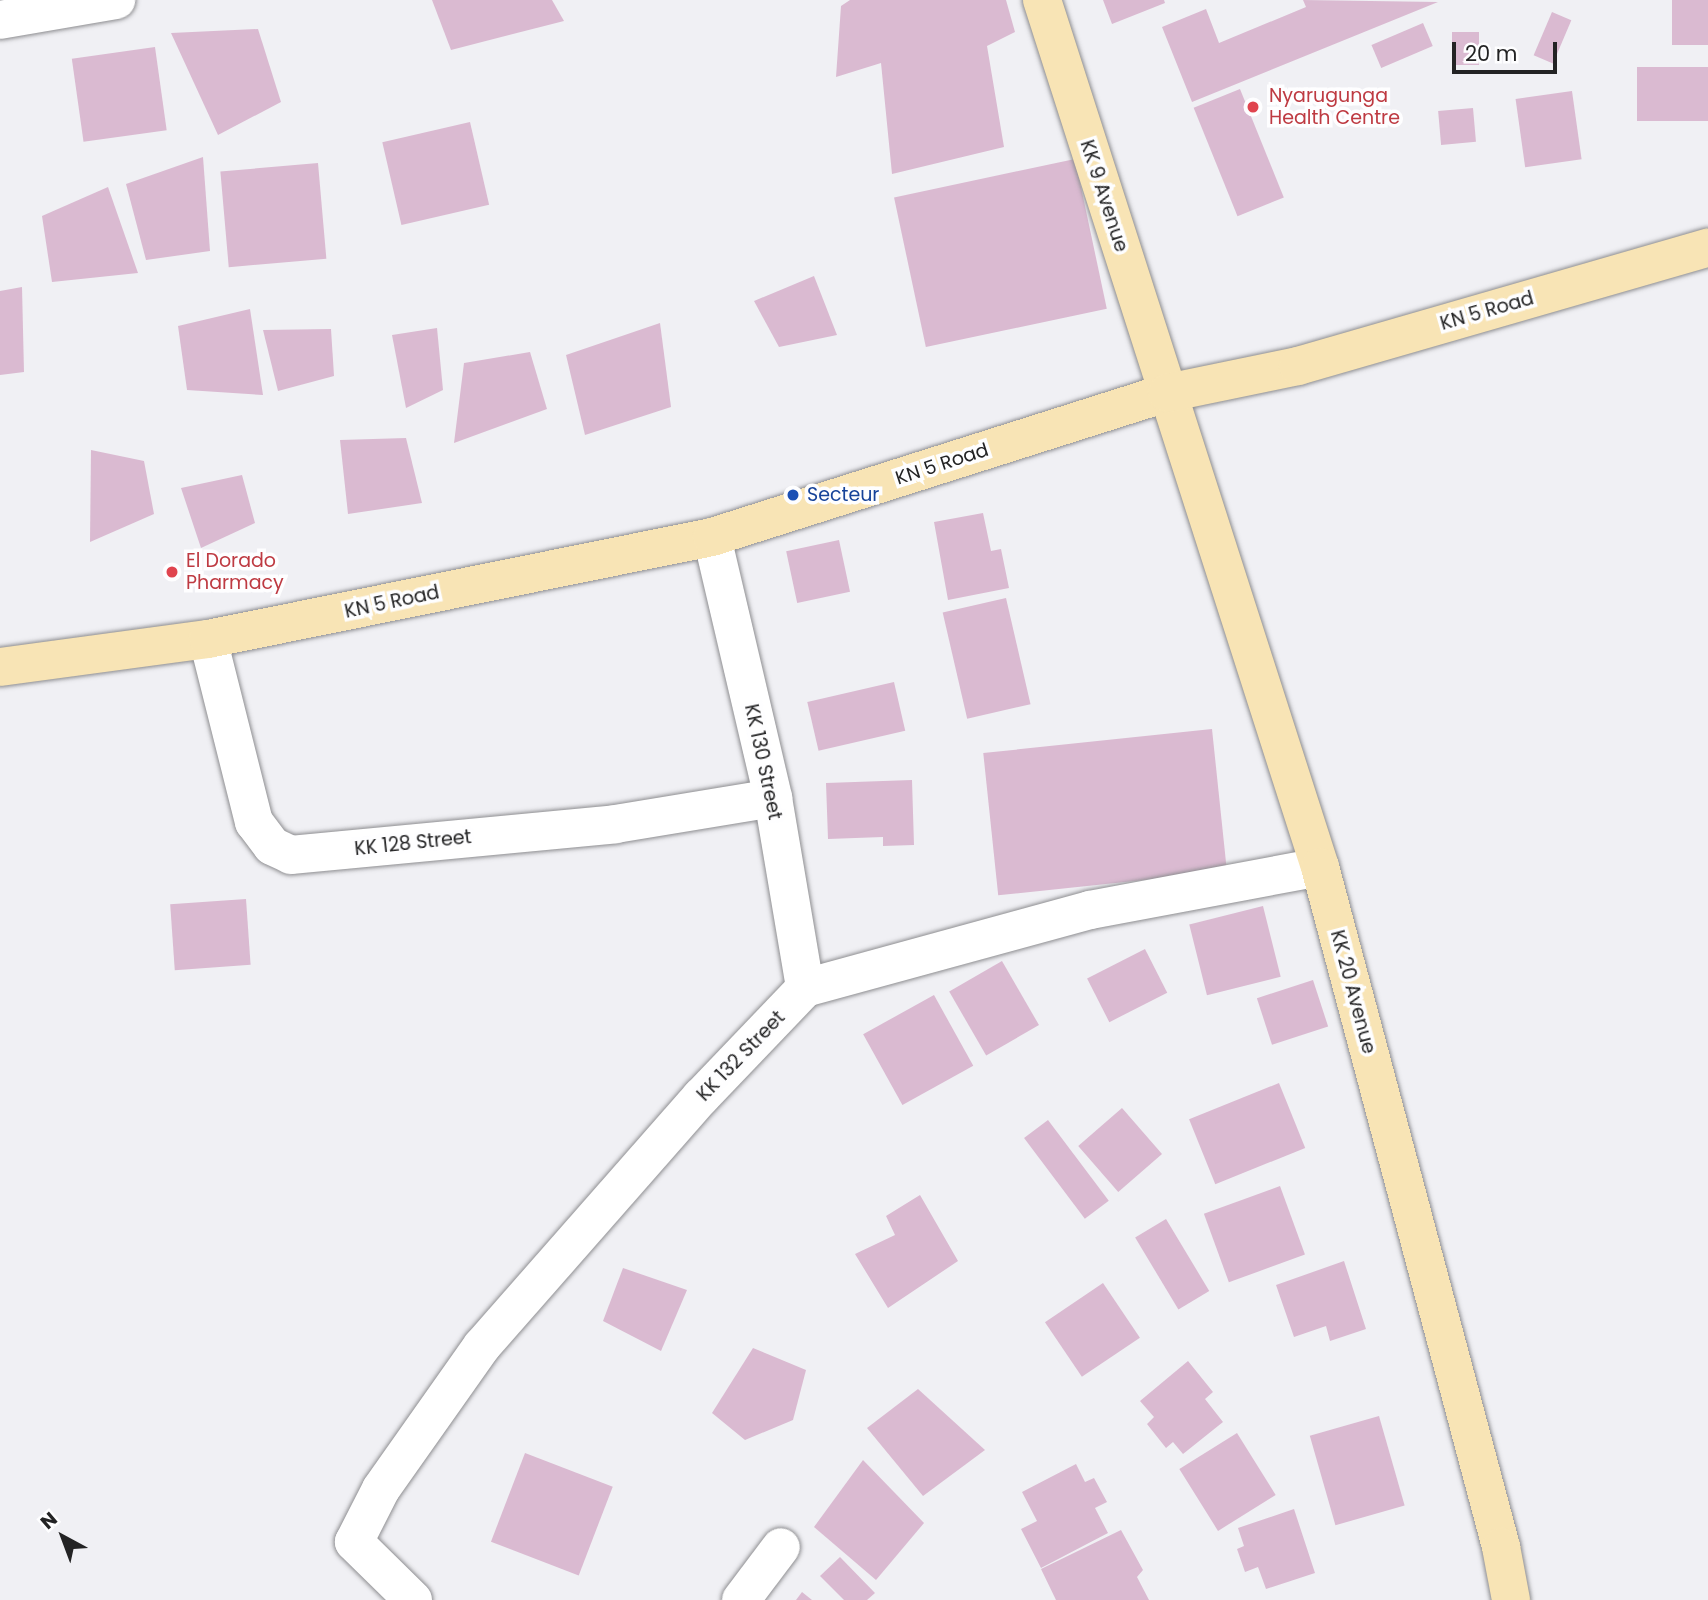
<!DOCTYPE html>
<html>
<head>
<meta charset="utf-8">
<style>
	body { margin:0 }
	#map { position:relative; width:1708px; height:1600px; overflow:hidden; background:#f0f0f4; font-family:Poppins,sans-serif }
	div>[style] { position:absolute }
	.building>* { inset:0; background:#dabad1; transform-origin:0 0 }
	.roads { filter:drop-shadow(0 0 2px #8e8e91) drop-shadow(0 0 2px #8e8e91) }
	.minor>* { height:38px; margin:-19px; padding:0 19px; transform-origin:19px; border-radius:19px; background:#fff }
	.major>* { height:38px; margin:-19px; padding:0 19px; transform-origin:19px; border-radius:19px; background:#f8e4b5 }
	.dots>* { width:19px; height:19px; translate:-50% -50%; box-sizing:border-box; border:4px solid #fefeff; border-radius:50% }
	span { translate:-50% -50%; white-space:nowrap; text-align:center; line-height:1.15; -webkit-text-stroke:7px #fefeff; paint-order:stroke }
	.health-label { font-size:19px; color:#be3a42 }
	.left { translate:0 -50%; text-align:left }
	.street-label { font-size:19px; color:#232324 }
	.transit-label { font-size:19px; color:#164399 }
	.north { position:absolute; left:28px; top:1502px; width:70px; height:70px; -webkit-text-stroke:5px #fefeff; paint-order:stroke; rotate:319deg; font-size:19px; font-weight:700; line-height:28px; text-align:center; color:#232324 }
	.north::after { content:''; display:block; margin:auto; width:24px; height:32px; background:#232324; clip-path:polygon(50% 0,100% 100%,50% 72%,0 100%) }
	.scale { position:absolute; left:1452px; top:42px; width:105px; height:32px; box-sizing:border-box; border:4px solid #232324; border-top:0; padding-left:9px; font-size:21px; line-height:24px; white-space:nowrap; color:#232324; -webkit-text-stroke:5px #fefeff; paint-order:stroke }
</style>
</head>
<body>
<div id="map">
	<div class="building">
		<i style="clip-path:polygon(432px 0,552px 0,564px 21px,451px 50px)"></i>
		<i style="clip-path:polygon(850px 0,1006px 0,1015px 32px,987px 46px,1004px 147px,892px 174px,881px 63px,836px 77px,841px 6px)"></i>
		<i style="clip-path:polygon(1103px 0,1164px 0,1165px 3px,1112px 24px)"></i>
		<i style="clip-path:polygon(1303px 0,1438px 2px,1192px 102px,1162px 27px,1206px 9px,1219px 43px,1306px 7px)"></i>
		<i style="left:1672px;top:0;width:36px;height:45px"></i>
		<i style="left:1552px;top:12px;width:21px;height:47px;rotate:23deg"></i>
		<i style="left:1423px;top:23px;width:25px;height:56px;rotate:67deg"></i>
		<i style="clip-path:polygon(258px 29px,281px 102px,218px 135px,171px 33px)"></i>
		<i style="left:1479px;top:32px;width:33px;height:27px;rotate:90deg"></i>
		<i style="left:155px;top:47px;width:84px;height:84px;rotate:82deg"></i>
		<i style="left:1708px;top:67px;width:54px;height:71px;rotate:90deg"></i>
		<i style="left:1240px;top:89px;width:117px;height:50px;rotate:68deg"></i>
		<i style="left:1572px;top:91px;width:69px;height:57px;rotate:82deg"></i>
		<i style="left:1473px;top:108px;width:34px;height:35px;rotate:85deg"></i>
		<i style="left:470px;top:122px;width:85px;height:90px;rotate:77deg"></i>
		<i style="clip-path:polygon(203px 157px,210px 251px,146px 260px,126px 184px)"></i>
		<i style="left:1075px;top:159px;width:153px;height:185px;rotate:78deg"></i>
		<i style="left:318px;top:163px;width:96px;height:98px;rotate:85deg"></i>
		<i style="clip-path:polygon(108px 187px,138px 273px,52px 282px,42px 216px)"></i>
		<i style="clip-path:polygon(814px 276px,837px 335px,779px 347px,754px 301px)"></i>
		<i style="clip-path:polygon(22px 287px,24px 372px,0 375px,0 291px)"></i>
		<i style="clip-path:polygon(250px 309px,263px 395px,187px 390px,178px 326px)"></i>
		<i style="clip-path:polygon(660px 323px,671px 407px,585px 435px,566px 355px)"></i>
		<i style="clip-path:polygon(437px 328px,443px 390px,406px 408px,392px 335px)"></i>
		<i style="clip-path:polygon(331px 329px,334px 376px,278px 391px,263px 330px)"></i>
		<i style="clip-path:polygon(530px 352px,547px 409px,454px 443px,464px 363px)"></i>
		<i style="clip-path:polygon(406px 438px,422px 503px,348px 514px,340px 440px)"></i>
		<i style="clip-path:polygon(91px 450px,144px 461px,154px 514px,90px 542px)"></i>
		<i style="clip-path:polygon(242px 475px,255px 523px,201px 548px,181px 488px)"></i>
		<i style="clip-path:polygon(983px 513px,991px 551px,1001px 549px,1009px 588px,948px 600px,934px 522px)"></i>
		<i style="left:839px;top:540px;width:53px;height:54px;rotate:78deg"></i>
		<i style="left:1006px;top:598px;width:109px;height:65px;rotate:77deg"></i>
		<i style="left:894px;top:682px;width:50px;height:89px;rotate:77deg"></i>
		<i style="left:1212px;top:729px;width:143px;height:230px;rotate:84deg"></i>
		<i style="clip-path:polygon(912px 780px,914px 845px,883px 846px,883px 837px,828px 839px,826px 783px)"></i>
		<i style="left:246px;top:899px;width:66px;height:76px;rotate:86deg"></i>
		<i style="left:1263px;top:906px;width:73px;height:76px;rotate:76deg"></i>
		<i style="left:1145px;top:949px;width:49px;height:65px;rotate:63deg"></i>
		<i style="left:1002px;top:961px;width:74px;height:61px;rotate:60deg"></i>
		<i style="left:1313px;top:980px;width:49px;height:59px;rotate:72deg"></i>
		<i style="left:934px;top:995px;width:81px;height:81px;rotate:61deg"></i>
		<i style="left:1279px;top:1083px;width:70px;height:97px;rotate:68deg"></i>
		<i style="left:1122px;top:1108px;width:61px;height:58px;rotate:49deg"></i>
		<i style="left:1048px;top:1120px;width:101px;height:30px;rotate:53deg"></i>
		<i style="left:1280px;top:1186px;width:73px;height:81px;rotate:70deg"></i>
		<i style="clip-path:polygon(920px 1195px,958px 1261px,888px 1308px,855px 1254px,895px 1235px,886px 1216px)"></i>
		<i style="left:1166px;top:1219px;width:84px;height:36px;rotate:59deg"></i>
		<i style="clip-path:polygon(1344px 1261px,1366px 1329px,1330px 1341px,1326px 1326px,1294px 1337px,1276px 1285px)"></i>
		<i style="clip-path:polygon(623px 1268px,687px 1290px,661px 1351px,603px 1321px)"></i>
		<i style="left:1103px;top:1283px;width:66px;height:70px;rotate:56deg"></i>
		<i style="clip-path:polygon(753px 1348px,806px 1370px,793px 1420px,745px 1440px,712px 1413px)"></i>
		<i style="clip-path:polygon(1188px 1361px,1213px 1392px,1205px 1399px,1223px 1422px,1183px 1454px,1173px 1442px,1166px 1448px,1147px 1424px,1154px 1417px,1140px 1401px)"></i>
		<i style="clip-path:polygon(918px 1389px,985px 1450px,923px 1496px,867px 1428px)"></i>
		<i style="left:1379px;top:1416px;width:93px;height:72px;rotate:74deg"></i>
		<i style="left:1237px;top:1433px;width:73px;height:68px;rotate:58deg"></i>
		<i style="left:525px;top:1453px;width:94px;height:95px;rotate:21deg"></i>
		<i style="clip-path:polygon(863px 1460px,924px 1523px,876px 1580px,814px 1527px)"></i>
		<i style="clip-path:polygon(1076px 1464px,1085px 1482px,1094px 1478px,1107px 1502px,1095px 1508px,1108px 1533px,1041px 1568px,1021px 1529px,1037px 1521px,1022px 1492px)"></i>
		<i style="clip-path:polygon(1294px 1509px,1315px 1573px,1266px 1589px,1258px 1567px,1245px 1572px,1237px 1549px,1244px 1546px,1238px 1528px)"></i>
		<i style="clip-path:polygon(1121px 1530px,1143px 1570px,1137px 1577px,1149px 1600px,1056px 1600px,1041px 1569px)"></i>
		<i style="clip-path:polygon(840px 1557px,875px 1593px,867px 1600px,844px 1600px,820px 1576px)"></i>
		<i style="clip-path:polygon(802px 1592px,812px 1600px,796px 1600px)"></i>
	</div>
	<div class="roads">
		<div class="minor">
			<i style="left:0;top:20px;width:118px;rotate:-9.8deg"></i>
			<i style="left:712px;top:537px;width:268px;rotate:76.8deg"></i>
			<i style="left:773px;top:798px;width:193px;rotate:80.4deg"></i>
			<i style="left:208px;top:639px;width:189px;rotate:75.9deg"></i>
			<i style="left:254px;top:822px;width:30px;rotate:53deg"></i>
			<i style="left:272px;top:846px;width:21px;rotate:25deg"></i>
			<i style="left:291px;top:855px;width:326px;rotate:-5.4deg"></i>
			<i style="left:616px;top:824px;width:159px;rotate:-9.4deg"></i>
			<i style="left:413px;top:1600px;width:83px;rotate:-135.5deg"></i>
			<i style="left:354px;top:1542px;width:59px;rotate:-63deg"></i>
			<i style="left:381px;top:1489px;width:175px;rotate:-54.8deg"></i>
			<i style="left:482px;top:1346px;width:332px;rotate:-48.7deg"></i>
			<i style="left:701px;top:1097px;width:151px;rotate:-46.3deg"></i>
			<i style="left:805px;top:988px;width:295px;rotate:-15.3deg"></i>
			<i style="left:1090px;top:910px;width:234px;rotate:-10.6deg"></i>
			<i style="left:741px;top:1600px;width:66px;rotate:-53deg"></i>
		</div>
		<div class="major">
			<i style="left:1042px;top:0;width:910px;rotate:72.22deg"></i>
			<i style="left:1320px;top:867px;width:704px;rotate:75.09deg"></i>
			<i style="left:1501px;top:1547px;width:54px;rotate:79.3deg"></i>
			<i style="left:0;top:667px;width:210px;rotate:-7.7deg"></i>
			<i style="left:208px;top:639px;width:514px;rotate:-11.44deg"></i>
			<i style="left:712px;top:537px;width:477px;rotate:-17.6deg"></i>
			<i style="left:1167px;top:393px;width:134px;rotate:-11.6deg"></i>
			<i style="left:1298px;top:366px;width:427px;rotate:-16.1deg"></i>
		</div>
	</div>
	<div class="dots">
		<i style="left:1253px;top:107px;background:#e0444e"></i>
		<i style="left:793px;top:495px;background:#1a4fb4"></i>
		<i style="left:172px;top:572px;background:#e0444e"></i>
	</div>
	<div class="health-label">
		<span class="left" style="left:1269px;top:107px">Nyarugunga<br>Health Centre</span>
		<span class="left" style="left:186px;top:572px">El Dorado<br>Pharmacy</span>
	</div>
	<div class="street-label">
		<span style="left:1104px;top:196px;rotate:72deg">KK 9 Avenue</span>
		<span style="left:1487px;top:311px;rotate:-16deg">KN 5 Road</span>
		<span style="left:942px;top:464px;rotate:-18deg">KN 5 Road</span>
		<span style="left:392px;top:602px;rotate:-12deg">KN 5 Road</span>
		<span style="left:763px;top:762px;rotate:78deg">KK 130 Street</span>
		<span style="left:413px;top:843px;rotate:-6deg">KK 128 Street</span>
		<span style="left:1353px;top:992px;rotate:75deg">KK 20 Avenue</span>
		<span style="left:741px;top:1056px;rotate:-46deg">KK 132 Street</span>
	</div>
	<div class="transit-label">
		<span class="left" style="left:807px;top:495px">Secteur</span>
	</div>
	<div class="north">N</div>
	<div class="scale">20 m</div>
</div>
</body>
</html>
